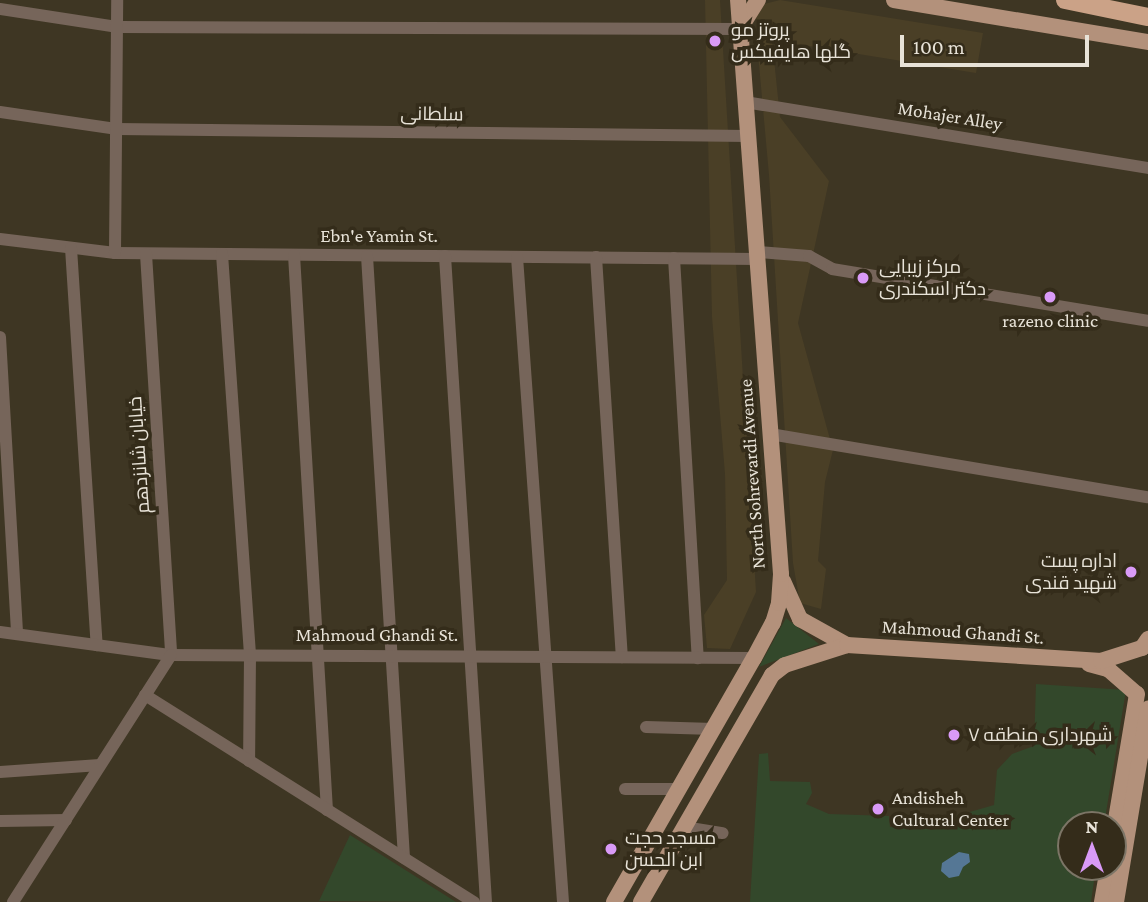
<!DOCTYPE html>
<html>
<head>
<meta charset="utf-8">
<style>
	body { margin:0 }
	#map { position:relative; width:1148px; height:902px; overflow:hidden; background:#3e3623; font-family:"Crimson Pro",Cairo,serif }
	div>[style] { position:absolute }
	.built>* { inset:0; background:#4a3f26 }
	.green>* { inset:0; background:#33482b }
	.water>* { inset:0; background:#557795 }
	.minor>* { height:12px; margin:-6px; padding:0 6px; transform-origin:6px; border-radius:6px; background:#76655a }
	.major>* { height:16px; margin:-8px; padding:0 8px; transform-origin:8px; border-radius:8px; background:#b3917b }
	.highway>* { height:18px; margin:-9px; padding:0 9px; transform-origin:9px; border-radius:9px; background:#cba287 }
	.dots>* { width:19px; height:19px; translate:-50% -50%; box-sizing:border-box; border:4px solid #342c1a; border-radius:50% }
	span { translate:-50% -50%; white-space:nowrap; text-align:center; line-height:1.15; -webkit-text-stroke:7px #342c1a; paint-order:stroke }
	.poi-label { font-size:19px; color:#e8e3d8 }
	.left { translate:0 -50%; text-align:left }
	.right { translate:-100% -50%; text-align:right }
	.street-label { font-size:19px; color:#e8e3d8 }
	.north { position:absolute; left:1057px; top:811px; width:70px; height:70px; box-sizing:border-box; background:#342c1a; border:2px solid #7c7566; border-radius:50%; rotate:0deg; font-size:19px; font-weight:700; line-height:28px; text-align:center; color:#e8e3d8 }
	.north::after { content:''; display:block; margin:auto; width:24px; height:32px; background:#d99af7; clip-path:polygon(50% 0,100% 100%,50% 72%,0 100%) }
	.scale { position:absolute; left:900px; top:35px; width:189px; height:32px; box-sizing:border-box; border:4px solid #e8e3d8; border-top:0; padding-left:9px; font-size:21px; line-height:24px; white-space:nowrap; color:#e8e3d8; -webkit-text-stroke:5px #342c1a; paint-order:stroke }
</style>
</head>
<body>
<div id="map">
	<div class="built">
		<i style="clip-path:polygon(705px 0,720px 0,756px 592px,730px 649px,707px 648px,704px 615px,727px 580px,725px 474px,712px 317px)"></i>
		<i style="clip-path:polygon(780px 0,983px 33px,976px 73px,772px 40px,780px 117px,829px 181px,798px 323px,833px 450px,825px 482px,818px 561px,826px 569px,821px 609px,800px 603px,793px 563px,769px 175px,757px 42px,756px 11px,764px 4px)"></i>
	</div>
	<div class="green">
		<i style="clip-path:polygon(786px 618px,819px 644px,759px 667px)"></i>
		<i style="clip-path:polygon(1036px 684px,1126px 690px,1104px 825px,1071px 825px,1071px 867px,1096px 867px,1091px 902px,750px 902px,759px 754px,768px 753px,770px 781px,810px 782px,812px 793px,806px 804px,829px 814px,889px 816px,890px 827px,934px 828px,935px 822px,994px 805px,997px 770px,1012px 754px,1034px 746px)"></i>
		<i style="clip-path:polygon(350px 835px,456px 902px,319px 901px)"></i>
	</div>
	<div class="water">
		<i style="clip-path:polygon(959px 852px,969px 854px,970px 862px,963px 867px,959px 876px,949px 878px,941px 871px,942px 863px)"></i>
	</div>
	<div class="minor">
		<i style="left:0;top:9px;width:118px;rotate:8.7deg"></i>
		<i style="left:117px;top:27px;width:623px;rotate:0.18deg"></i>
		<i style="left:745px;top:102px;width:408px;rotate:9.3deg"></i>
		<i style="left:0;top:112px;width:117px;rotate:8.3deg"></i>
		<i style="left:116px;top:129px;width:632px;rotate:0.63deg"></i>
		<i style="left:0;top:239px;width:116px;rotate:6.9deg"></i>
		<i style="left:115px;top:253px;width:643px;rotate:0.53deg"></i>
		<i style="left:71px;top:248px;width:398px;rotate:86.3deg"></i>
		<i style="left:758px;top:252px;width:51px;rotate:4.5deg"></i>
		<i style="left:809px;top:256px;width:26px;rotate:29deg"></i>
		<i style="left:832px;top:269px;width:320px;rotate:9.3deg"></i>
		<i style="left:115px;top:253px;width:253px;rotate:-89.5deg"></i>
		<i style="left:146px;top:254px;width:402px;rotate:86.4deg"></i>
		<i style="left:222px;top:254px;width:402px;rotate:86deg"></i>
		<i style="left:250px;top:655px;width:106px;rotate:90.5deg"></i>
		<i style="left:294px;top:255px;width:556px;rotate:86.6deg"></i>
		<i style="left:367px;top:256px;width:603px;rotate:86.48deg"></i>
		<i style="left:445px;top:256px;width:647px;rotate:86.37deg"></i>
		<i style="left:517px;top:257px;width:647px;rotate:85.92deg"></i>
		<i style="left:596px;top:257px;width:401px;rotate:86.3deg"></i>
		<i style="left:674px;top:258px;width:401px;rotate:86.6deg"></i>
		<i style="left:0;top:337px;width:297px;rotate:86.7deg"></i>
		<i style="left:770px;top:434px;width:383px;rotate:9.5deg"></i>
		<i style="left:0;top:632px;width:173px;rotate:7.7deg"></i>
		<i style="left:171px;top:655px;width:583px;rotate:0.29deg"></i>
		<i style="left:145px;top:695px;width:389px;rotate:32.2deg"></i>
		<i style="left:646px;top:727px;width:68px;rotate:1.7deg"></i>
		<i style="left:0;top:772px;width:100px;rotate:-4deg"></i>
		<i style="left:625px;top:789px;width:54px"></i>
		<i style="left:0;top:821px;width:66px;rotate:-0.9deg"></i>
		<i style="left:684px;top:827px;width:39px;rotate:9deg"></i>
		<i style="left:13px;top:902px;width:293px;rotate:-57.4deg"></i>
	</div>
	<div class="major">
		<i style="left:894px;top:0;width:257px;rotate:9.4deg"></i>
		<i style="left:741px;top:27px;width:32px;rotate:-58deg"></i>
		<i style="left:783px;top:581px;width:42px;rotate:65.9deg"></i>
		<i style="left:800px;top:619px;width:54px;rotate:29deg"></i>
		<i style="left:1089px;top:664px;width:20px;rotate:15deg"></i>
		<i style="left:1108px;top:669px;width:38px;rotate:41deg"></i>
		<i style="left:1137px;top:694px;width:145px;rotate:99.5deg"></i>
		<i style="left:614px;top:902px;width:281px;rotate:-60.2deg"></i>
		<i style="left:754px;top:658px;width:40px;rotate:-62deg"></i>
		<i style="left:773px;top:623px;width:21px;rotate:-73deg"></i>
		<i style="left:779px;top:603px;width:29px;rotate:-86deg"></i>
		<i style="left:781px;top:574px;width:576px;rotate:-94.28deg"></i>
		<i style="left:641px;top:902px;width:262px;rotate:-60deg"></i>
		<i style="left:772px;top:675px;width:16px;rotate:-38deg"></i>
		<i style="left:785px;top:665px;width:65px;rotate:-17.9deg"></i>
		<i style="left:847px;top:645px;width:255px;rotate:3.6deg"></i>
		<i style="left:1101px;top:661px;width:43px;rotate:-17.6deg"></i>
		<i style="left:1142px;top:648px;width:11px;rotate:-56deg"></i>
		<i style="left:1102px;top:902px;width:36px;rotate:-80deg"></i>
		<i style="left:1116px;top:902px;width:196px;rotate:-80.6deg"></i>
	</div>
	<div class="highway">
		<i style="left:1065px;top:0;width:85px;rotate:11.6deg"></i>
	</div>
	<div class="dots">
		<i style="left:715px;top:41px;background:#d99af7"></i>
		<i style="left:863px;top:278px;background:#d99af7"></i>
		<i style="left:1050px;top:297px;background:#d99af7"></i>
		<i style="left:1131px;top:572px;background:#d99af7"></i>
		<i style="left:954px;top:735px;background:#d99af7"></i>
		<i style="left:878px;top:809px;background:#d99af7"></i>
		<i style="left:611px;top:849px;background:#d99af7"></i>
	</div>
	<div class="poi-label">
		<span class="left" style="left:731px;top:41px">پروتز مو<br>گلها هایفیکس</span>
		<span class="left" style="left:879px;top:278px">مرکز زیبایی<br>دکتر اسکندری</span>
		<span style="left:1050px;top:321px">razeno clinic</span>
		<span class="right" style="left:1117px;top:572px">اداره پست<br>شهید قندی</span>
		<span class="left" style="left:968px;top:735px">شهرداری منطقه ۷</span>
		<span class="left" style="left:892px;top:809px">Andisheh<br>Cultural Center</span>
		<span class="left" style="left:625px;top:849px">مسجد حجت<br>ابن الحسن</span>
	</div>
	<div class="street-label">
		<span style="left:432px;top:114px;rotate:1deg">سلطانی</span>
		<span style="left:950px;top:116px;rotate:9deg">Mohajer Alley</span>
		<span style="left:379px;top:236px">Ebn'e Yamin St.</span>
		<span style="left:139px;top:455px;rotate:-94deg">خیابان شانزدهم</span>
		<span style="left:752px;top:474px;rotate:-94deg">North Sohrevardi Avenue</span>
		<span style="left:963px;top:632px;rotate:4deg">Mahmoud Ghandi St.</span>
		<span style="left:377px;top:635px">Mahmoud Ghandi St.</span>
	</div>
	<div class="north">N</div>
	<div class="scale">100 m</div>
</div>
</body>
</html>
